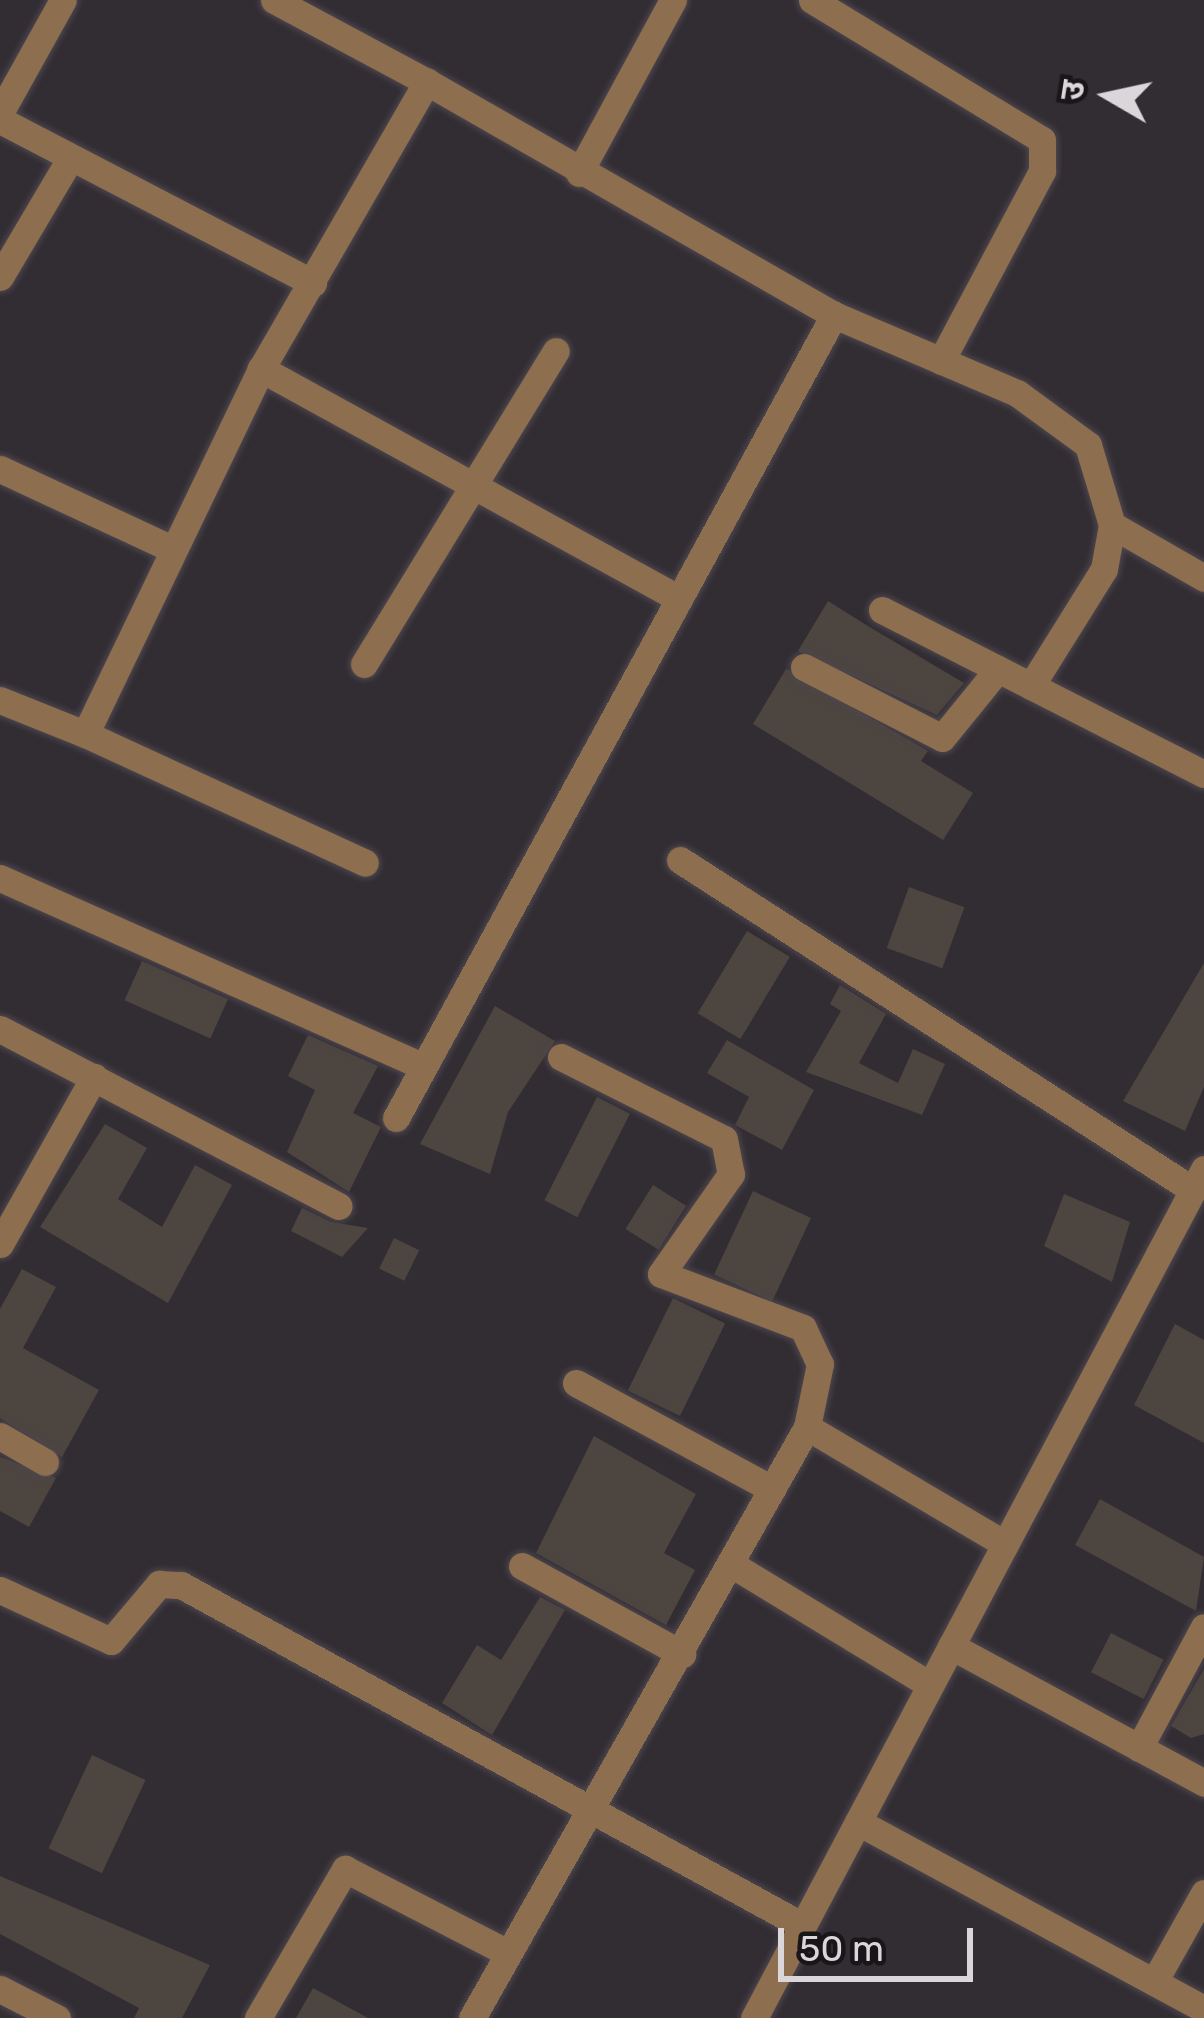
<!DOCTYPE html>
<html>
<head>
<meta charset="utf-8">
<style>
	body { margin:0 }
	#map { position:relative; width:1204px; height:2018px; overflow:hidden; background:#322c33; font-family:Rubik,"Noto Sans Devanagari",sans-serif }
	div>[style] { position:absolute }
	.building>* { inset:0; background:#4d4540; transform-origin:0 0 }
	.roads { filter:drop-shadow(0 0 3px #4d474e) drop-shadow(0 0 3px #4d474e) }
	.minor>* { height:27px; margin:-13.5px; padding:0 13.5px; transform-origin:13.5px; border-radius:13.5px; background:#8d6e4f }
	span { translate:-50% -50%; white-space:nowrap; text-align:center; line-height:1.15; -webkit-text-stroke:10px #181618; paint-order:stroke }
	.north { position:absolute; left:1048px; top:36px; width:120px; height:120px; -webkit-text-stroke:9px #181618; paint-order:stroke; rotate:279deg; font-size:33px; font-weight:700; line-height:48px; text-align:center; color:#dad6da }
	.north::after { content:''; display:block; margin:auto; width:42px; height:54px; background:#dad6da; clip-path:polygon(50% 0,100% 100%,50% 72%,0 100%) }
	.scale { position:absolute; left:778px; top:1928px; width:195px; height:54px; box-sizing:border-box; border:6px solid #dad6da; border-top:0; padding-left:15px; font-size:36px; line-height:42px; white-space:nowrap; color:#dad6da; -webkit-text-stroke:9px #181618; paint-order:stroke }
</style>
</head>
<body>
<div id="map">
	<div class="building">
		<i style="clip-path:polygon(828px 601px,868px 626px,964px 683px,937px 715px,798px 651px)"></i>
		<i style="clip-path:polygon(786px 669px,928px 751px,921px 761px,973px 793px,943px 840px,753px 724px)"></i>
		<i style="left:909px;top:887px;width:59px;height:65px;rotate:20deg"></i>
		<i style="left:747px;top:931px;width:50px;height:96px;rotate:31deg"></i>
		<i style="left:142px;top:961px;width:94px;height:43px;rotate:24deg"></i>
		<i style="clip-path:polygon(1204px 963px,1204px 1087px,1185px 1131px,1123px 1101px)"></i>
		<i style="clip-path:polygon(840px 985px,886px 1014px,859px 1063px,898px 1083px,913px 1049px,945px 1064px,922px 1115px,806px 1072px,841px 1011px,830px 1004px)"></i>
		<i style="clip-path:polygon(495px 1006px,555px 1041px,508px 1112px,490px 1174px,420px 1144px)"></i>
		<i style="clip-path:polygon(308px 1035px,378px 1066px,353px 1113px,381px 1127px,349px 1192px,287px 1152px,315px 1090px,288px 1076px)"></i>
		<i style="clip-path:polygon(727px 1040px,814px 1090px,782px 1150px,735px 1125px,749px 1097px,707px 1073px)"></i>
		<i style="left:597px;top:1097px;width:37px;height:116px;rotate:27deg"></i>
		<i style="clip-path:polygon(105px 1124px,147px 1148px,118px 1199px,162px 1227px,195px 1165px,232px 1185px,168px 1303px,40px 1227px)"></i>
		<i style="left:653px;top:1185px;width:39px;height:52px;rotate:32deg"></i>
		<i style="left:753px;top:1191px;width:64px;height:92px;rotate:25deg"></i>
		<i style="clip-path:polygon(1064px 1194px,1130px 1222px,1112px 1282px,1044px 1246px)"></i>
		<i style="clip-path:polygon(302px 1208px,331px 1222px,368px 1228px,342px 1257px,291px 1231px)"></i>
		<i style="left:394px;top:1238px;width:28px;height:34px;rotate:26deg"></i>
		<i style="clip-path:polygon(22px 1269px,56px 1287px,23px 1348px,99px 1390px,62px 1457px,0 1418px,0 1309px)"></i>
		<i style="left:673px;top:1298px;width:58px;height:103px;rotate:26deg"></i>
		<i style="clip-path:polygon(1175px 1324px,1204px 1340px,1204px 1443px,1134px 1405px)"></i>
		<i style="clip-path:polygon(594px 1436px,696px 1494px,664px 1553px,695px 1570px,666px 1625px,536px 1553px)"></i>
		<i style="clip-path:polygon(0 1457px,56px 1478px,29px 1527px,0 1511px)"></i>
		<i style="clip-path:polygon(1100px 1499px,1204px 1557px,1196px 1611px,1075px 1545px)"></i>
		<i style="clip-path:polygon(540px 1597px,565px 1610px,492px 1735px,442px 1703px,477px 1645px,501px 1660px)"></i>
		<i style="left:1111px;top:1633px;width:59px;height:44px;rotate:27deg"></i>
		<i style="clip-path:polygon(1204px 1669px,1204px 1734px,1191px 1738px,1171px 1726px)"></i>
		<i style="left:92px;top:1755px;width:59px;height:103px;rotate:25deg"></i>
		<i style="clip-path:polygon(0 1876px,210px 1965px,182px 2018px,134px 2018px,139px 2008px,0 1934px)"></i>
		<i style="clip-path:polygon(313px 1988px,368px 2018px,296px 2018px)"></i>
	</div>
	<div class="roads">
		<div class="minor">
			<i style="left:274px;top:0;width:174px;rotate:28.2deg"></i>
			<i style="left:812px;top:0;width:269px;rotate:31.3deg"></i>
			<i style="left:1042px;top:140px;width:31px;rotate:90deg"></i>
			<i style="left:1042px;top:171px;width:215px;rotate:118deg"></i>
			<i style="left:0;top:113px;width:129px;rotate:-60.9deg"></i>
			<i style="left:0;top:120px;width:353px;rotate:27.5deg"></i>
			<i style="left:579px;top:173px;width:197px;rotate:-61.5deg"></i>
			<i style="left:0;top:277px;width:139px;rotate:-59.4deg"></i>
			<i style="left:261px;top:369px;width:405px;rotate:115.7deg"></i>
			<i style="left:85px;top:734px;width:308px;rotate:24.7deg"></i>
			<i style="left:0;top:469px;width:187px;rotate:24.9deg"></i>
			<i style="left:1112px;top:525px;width:106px;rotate:29.9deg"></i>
			<i style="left:676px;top:597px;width:474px;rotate:-151.2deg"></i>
			<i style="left:261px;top:369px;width:332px;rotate:-60deg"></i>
			<i style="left:427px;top:82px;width:469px;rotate:29.8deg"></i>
			<i style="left:882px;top:610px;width:361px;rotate:27deg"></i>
			<i style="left:364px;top:664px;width:367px;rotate:-58.5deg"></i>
			<i style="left:804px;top:667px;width:155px;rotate:27.2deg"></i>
			<i style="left:942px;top:738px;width:89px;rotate:-50.9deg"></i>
			<i style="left:0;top:700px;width:92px;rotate:21.8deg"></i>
			<i style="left:680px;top:860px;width:610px;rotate:32.75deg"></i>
			<i style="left:0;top:878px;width:464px;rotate:24deg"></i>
			<i style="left:0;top:1029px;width:382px;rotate:27.6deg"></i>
			<i style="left:561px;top:1057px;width:182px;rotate:26.7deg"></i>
			<i style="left:724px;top:1139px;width:36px;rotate:79deg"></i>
			<i style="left:731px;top:1174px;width:122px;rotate:125deg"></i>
			<i style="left:661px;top:1274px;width:152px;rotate:20.8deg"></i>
			<i style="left:803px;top:1328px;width:40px;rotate:65deg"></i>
			<i style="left:820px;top:1364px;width:64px;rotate:101.7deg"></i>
			<i style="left:396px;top:1118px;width:915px;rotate:-61.39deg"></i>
			<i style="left:834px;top:315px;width:199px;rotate:23.1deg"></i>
			<i style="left:1017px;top:393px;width:88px;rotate:36.2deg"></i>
			<i style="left:1088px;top:445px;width:84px;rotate:73.3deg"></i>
			<i style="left:1112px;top:525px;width:45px;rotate:100.3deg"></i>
			<i style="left:1104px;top:569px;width:138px;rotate:122deg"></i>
			<i style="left:0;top:1244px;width:192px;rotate:-60.6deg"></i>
			<i style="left:576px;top:1383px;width:223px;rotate:28.4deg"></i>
			<i style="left:0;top:1436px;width:52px;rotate:30deg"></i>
			<i style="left:731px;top:1564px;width:233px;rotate:31.3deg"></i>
			<i style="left:522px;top:1566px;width:183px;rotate:28.8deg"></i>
			<i style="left:0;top:1590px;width:122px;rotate:24.7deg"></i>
			<i style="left:111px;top:1641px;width:75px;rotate:-49.9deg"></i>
			<i style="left:159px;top:1584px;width:22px;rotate:3deg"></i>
			<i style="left:181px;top:1585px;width:709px;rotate:28.73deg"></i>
			<i style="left:951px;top:1646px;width:288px;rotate:28.4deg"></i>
			<i style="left:1139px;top:1748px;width:137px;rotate:-61.8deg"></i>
			<i style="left:858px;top:1822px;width:393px;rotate:28.4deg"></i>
			<i style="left:1154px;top:1982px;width:102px;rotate:-60.7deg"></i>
			<i style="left:0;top:1989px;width:64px;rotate:27deg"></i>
			<i style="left:258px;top:2018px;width:173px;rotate:-59.7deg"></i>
			<i style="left:345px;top:1869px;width:179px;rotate:27.3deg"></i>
			<i style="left:472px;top:2018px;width:679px;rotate:-60.45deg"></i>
			<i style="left:807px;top:1427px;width:230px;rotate:30.6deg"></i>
			<i style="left:754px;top:2018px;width:961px;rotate:-62.07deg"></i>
		</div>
	</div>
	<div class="north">उ</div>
	<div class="scale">50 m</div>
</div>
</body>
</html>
